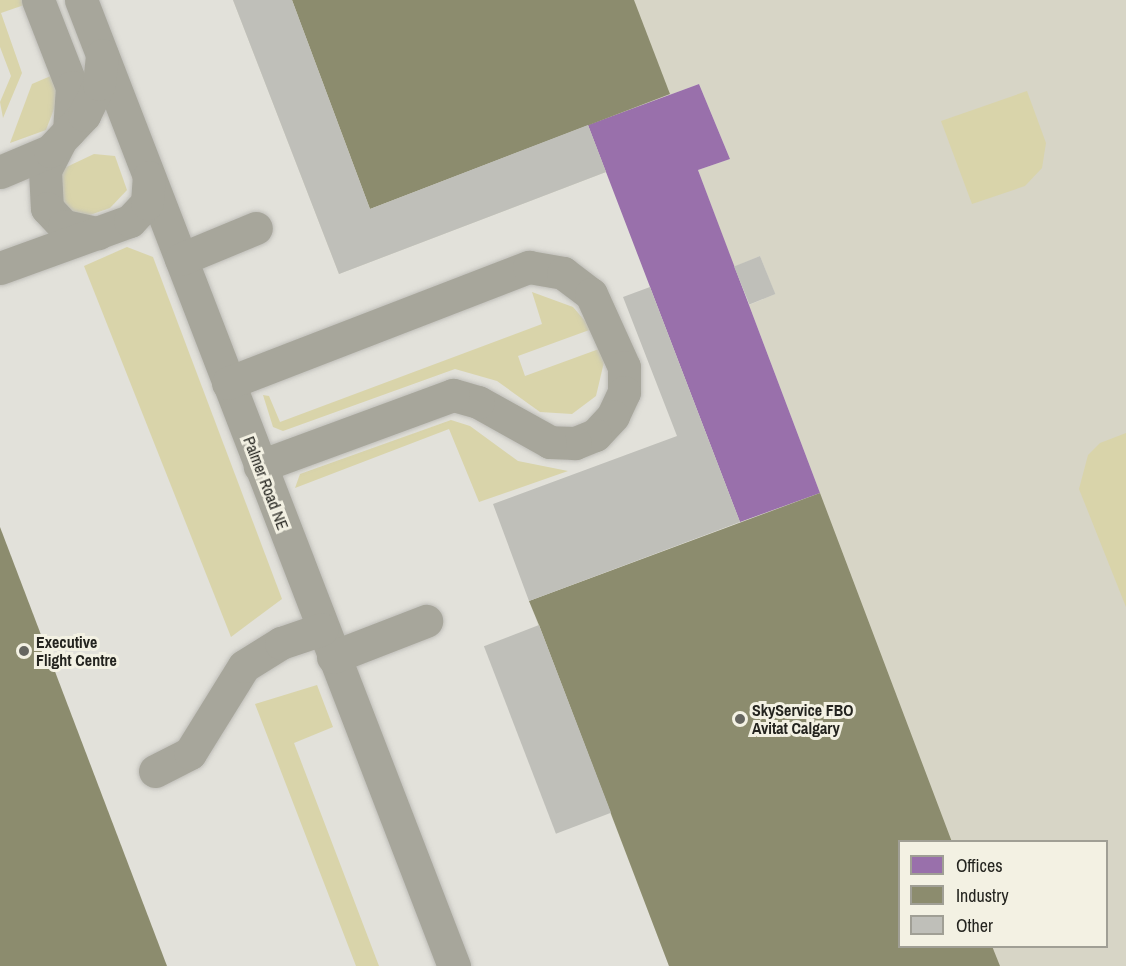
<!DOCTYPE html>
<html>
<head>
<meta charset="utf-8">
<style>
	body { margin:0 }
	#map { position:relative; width:1126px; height:966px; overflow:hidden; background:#e2e1da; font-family:"Archivo Narrow",sans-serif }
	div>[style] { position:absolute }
	.built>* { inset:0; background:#d7d5c6 }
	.green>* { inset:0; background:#d9d4aa }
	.offices>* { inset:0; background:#9970ab }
	.industry>* { inset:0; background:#8c8c6e }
	.building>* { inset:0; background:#bfbfb9; transform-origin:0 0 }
	.roads { filter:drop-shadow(0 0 2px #bfbeb9) drop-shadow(0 0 2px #bfbeb9) }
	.minor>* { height:33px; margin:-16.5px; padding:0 16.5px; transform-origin:16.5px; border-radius:16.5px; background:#a7a69b }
	.dots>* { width:16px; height:16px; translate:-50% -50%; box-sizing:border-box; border:3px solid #f3f1e3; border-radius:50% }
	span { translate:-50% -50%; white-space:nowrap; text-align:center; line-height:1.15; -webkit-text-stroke:6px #f3f1e3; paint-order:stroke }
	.street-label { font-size:16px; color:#24241f }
	.poi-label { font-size:16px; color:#24241f; font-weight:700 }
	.left { translate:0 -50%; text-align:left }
	.legend { position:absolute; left:898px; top:840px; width:210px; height:108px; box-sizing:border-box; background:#f3f1e3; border:2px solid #a09f95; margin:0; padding:8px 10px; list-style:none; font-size:18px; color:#24241f }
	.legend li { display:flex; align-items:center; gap:12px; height:30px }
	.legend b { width:30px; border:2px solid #a09f95 }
</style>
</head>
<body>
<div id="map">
	<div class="built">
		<i style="clip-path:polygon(evenodd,233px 0,1126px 0,1126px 966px,669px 966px,529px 601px,820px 493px,749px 305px,775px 294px,760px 256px,734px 267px,698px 170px,730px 159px,699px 84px,588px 125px,606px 172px,339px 274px,233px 0,900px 842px,1106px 842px,1106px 946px,900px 946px,900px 842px)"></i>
	</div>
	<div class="green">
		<i style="clip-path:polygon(0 0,22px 0,24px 5px,1px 13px,22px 73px,3px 118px,0 102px,11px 76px,0 47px)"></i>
		<i style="clip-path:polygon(53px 75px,60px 93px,46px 130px,10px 143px,32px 84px)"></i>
		<i style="clip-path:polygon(1027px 91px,1046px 143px,1042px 168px,1025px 186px,972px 204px,941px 121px)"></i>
		<i style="clip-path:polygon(94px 154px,115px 156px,127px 190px,110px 208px,84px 217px,63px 207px,58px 171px)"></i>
		<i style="clip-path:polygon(127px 247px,153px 257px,282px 599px,231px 637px,84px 266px)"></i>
		<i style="clip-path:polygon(532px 292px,573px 307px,592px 329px,518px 356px,525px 376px,599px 349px,604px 362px,596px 396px,572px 414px,540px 412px,497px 381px,455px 369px,283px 431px,273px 427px,263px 395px,269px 396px,280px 422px,542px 324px)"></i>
		<i style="clip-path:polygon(451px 420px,470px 426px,518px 461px,568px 471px,479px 502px,449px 429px,295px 488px,300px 474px)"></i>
		<i style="clip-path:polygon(1126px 433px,1126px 607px,1079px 489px,1088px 455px,1100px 443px)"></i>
		<i style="clip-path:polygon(317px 685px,333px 727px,294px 743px,379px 966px,356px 966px,255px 704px)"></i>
	</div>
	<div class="offices">
		<i style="clip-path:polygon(699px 84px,730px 159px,698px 170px,820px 493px,740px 522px,588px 125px)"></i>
	</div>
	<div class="industry">
		<i style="clip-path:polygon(292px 0,634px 0,670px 94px,370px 209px)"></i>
		<i style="clip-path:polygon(820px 493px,952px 842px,900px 842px,900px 946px,992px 946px,1000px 966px,669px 966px,539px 625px,529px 601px)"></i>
		<i style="clip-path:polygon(0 527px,167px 966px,0 966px)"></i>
	</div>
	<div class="building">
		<i style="clip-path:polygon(233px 0,292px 0,370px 209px,588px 125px,606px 172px,339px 274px)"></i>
		<i style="left:760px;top:256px;width:41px;height:28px;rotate:68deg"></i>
		<i style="clip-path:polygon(650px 287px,740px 522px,529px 601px,493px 504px,677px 436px,623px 297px)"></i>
		<i style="left:539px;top:625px;width:201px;height:59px;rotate:69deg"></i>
	</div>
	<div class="roads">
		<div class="minor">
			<i style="left:38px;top:0;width:93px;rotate:68.7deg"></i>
			<i style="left:72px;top:87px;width:44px;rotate:93.9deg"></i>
			<i style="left:81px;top:0;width:1036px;rotate:68.89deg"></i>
			<i style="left:60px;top:141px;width:34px;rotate:117deg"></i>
			<i style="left:45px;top:171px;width:37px;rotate:87deg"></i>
			<i style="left:47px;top:208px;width:25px;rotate:47deg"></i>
			<i style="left:64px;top:226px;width:35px;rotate:12deg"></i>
			<i style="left:0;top:172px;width:54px;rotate:-22.8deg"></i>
			<i style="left:50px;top:151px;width:50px;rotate:-46.6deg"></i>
			<i style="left:84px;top:115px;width:34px;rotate:-64deg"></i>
			<i style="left:99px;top:84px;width:29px;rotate:-84deg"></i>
			<i style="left:181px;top:259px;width:81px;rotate:-22.5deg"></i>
			<i style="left:0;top:268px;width:138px;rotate:-19.9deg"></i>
			<i style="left:130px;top:221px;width:25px;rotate:-47deg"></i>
			<i style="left:147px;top:203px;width:26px;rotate:-86deg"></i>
			<i style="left:228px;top:383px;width:323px;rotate:-21.1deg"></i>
			<i style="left:529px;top:267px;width:35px;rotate:10deg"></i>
			<i style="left:563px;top:273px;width:35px;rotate:37deg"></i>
			<i style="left:591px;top:294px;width:80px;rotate:65.7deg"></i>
			<i style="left:624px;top:367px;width:25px;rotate:90deg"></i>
			<i style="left:624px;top:392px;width:26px;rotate:115deg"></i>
			<i style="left:613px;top:416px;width:26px;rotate:133deg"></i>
			<i style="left:595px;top:435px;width:22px;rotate:158deg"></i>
			<i style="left:575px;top:443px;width:25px;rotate:-178deg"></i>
			<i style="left:550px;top:442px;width:82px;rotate:-150.9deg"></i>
			<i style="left:478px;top:402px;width:26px;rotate:-164deg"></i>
			<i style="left:453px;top:395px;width:206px;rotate:159.8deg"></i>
			<i style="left:333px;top:657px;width:100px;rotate:-21.2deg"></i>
			<i style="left:155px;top:771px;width:39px;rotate:-27deg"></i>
			<i style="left:190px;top:753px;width:102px;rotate:-58.2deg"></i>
			<i style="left:244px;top:666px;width:44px;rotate:-31.9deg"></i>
			<i style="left:281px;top:643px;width:43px;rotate:-18.9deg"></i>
		</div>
	</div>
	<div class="dots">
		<i style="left:24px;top:651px;background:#666660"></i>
		<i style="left:740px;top:719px;background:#666660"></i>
	</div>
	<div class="street-label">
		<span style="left:266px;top:483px;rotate:69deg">Palmer Road NE</span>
	</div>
	<div class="poi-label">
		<span class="left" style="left:36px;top:651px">Executive<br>Flight Centre</span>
		<span class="left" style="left:752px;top:719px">SkyService FBO<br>Avitat Calgary</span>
	</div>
	<ul class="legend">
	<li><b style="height:16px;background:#9970ab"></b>Offices</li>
	<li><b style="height:16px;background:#8c8c6e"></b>Industry</li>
	<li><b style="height:16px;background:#bfbfb9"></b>Other</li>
	</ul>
</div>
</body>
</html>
